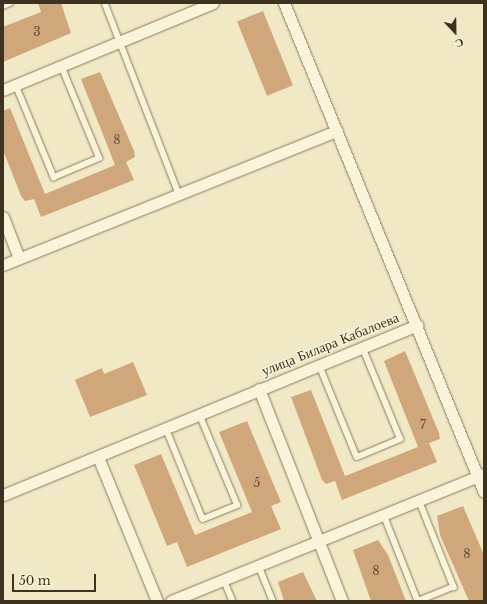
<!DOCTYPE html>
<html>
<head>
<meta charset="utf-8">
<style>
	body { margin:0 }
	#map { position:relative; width:487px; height:604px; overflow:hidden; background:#f1e8c6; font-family:"Libre Baskerville",serif }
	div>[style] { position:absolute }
	.building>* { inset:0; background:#d0a77b; transform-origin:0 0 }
	.roads { filter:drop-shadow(0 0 1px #8d7b5b) drop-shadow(0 0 1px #8d7b5b) }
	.service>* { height:5.5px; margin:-2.75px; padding:0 2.75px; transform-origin:2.75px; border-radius:2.75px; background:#faf4da }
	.minor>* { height:11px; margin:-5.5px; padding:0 5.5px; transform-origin:5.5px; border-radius:5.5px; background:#faf4da }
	span { translate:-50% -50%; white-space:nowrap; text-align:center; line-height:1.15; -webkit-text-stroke:3px #f7f1d6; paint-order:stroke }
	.number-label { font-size:12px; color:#624e36 }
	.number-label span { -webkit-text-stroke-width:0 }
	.street-label { font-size:14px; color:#3d311f }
	.frame { position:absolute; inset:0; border:4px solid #3d311f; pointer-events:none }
	.north { position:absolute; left:435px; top:12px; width:40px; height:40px; -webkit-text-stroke:3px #f7f1d6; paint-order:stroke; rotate:158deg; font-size:11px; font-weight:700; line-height:16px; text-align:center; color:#3d311f }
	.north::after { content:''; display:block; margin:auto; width:14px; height:18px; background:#3d311f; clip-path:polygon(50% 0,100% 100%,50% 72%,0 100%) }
	.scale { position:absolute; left:12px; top:574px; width:84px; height:18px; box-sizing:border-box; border:2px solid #3d311f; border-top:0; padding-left:5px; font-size:12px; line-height:14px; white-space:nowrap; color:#3d311f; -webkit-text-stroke:3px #f7f1d6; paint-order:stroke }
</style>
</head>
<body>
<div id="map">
	<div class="building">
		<i style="clip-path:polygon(38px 3px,61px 3px,71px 33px,3px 62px,3px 27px,41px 12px)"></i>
		<i style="left:263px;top:11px;width:80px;height:28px;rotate:68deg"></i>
		<i style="clip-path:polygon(100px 72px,134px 151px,135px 157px,126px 162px,134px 180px,41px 217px,34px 199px,25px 201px,21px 196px,3px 150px,3px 111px,10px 108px,45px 194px,115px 165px,81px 79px)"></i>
		<i style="clip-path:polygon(405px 351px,439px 433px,440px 439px,429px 443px,437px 462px,342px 500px,335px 481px,326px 484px,322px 480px,291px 397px,311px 390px,345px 476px,418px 447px,384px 361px)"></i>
		<i style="clip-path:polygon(133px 362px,147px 395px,90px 417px,75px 380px,102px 368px,104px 374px)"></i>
		<i style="clip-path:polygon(247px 421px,281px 502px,271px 506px,281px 529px,187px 567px,177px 542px,167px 546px,134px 465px,161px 454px,195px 535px,252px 512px,219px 432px)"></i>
		<i style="clip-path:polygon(463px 506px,484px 555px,484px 601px,469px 601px,440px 535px,437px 516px)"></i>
		<i style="clip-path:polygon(378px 540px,388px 555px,406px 601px,371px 601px,353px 550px)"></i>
		<i style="clip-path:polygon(303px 572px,317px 601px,284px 601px,278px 582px)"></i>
	</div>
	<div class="roads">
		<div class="service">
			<i style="left:105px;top:3px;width:205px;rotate:68.8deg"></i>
			<i style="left:3px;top:6px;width:8px;rotate:-23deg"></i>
			<i style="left:16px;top:85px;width:100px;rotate:67.6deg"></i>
			<i style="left:54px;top:177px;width:49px;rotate:-22.9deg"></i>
			<i style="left:99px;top:158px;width:100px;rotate:-112.4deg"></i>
			<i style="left:319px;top:364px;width:100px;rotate:67.8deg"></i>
			<i style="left:357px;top:457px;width:47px;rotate:-22.7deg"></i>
			<i style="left:400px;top:439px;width:100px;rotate:-112.4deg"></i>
			<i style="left:166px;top:428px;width:98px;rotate:67.9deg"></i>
			<i style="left:203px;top:519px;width:37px;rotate:-22deg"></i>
			<i style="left:237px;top:505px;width:99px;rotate:-112.7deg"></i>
			<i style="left:419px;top:500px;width:94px;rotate:68.1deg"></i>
			<i style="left:454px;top:587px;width:37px;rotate:158deg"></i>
			<i style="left:384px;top:515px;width:92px;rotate:68.4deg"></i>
			<i style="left:259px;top:566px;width:38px;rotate:68deg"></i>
			<i style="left:224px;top:580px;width:23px;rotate:67deg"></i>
		</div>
		<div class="minor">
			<i style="left:284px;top:3px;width:528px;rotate:67.76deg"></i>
			<i style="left:3px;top:90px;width:227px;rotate:-22.5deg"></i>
			<i style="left:3px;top:217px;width:44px;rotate:68.7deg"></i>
			<i style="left:3px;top:265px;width:360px;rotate:-21.9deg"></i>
			<i style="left:259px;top:389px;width:228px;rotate:68.6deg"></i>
			<i style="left:98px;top:457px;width:156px;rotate:67.7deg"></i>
			<i style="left:3px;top:495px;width:448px;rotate:-22.3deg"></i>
			<i style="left:171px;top:601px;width:338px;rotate:-22.1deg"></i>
		</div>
	</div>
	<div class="number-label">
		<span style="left:37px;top:32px">3</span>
		<span style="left:117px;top:140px">8</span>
		<span style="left:423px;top:425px">7</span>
		<span style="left:257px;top:483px">5</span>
		<span style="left:467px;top:554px">8</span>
		<span style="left:376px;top:571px">8</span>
	</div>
	<div class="street-label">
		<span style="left:330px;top:344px;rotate:-22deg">улица Билара Кабалоева</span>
	</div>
	<div class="frame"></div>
	<div class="north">С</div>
	<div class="scale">50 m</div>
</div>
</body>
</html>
